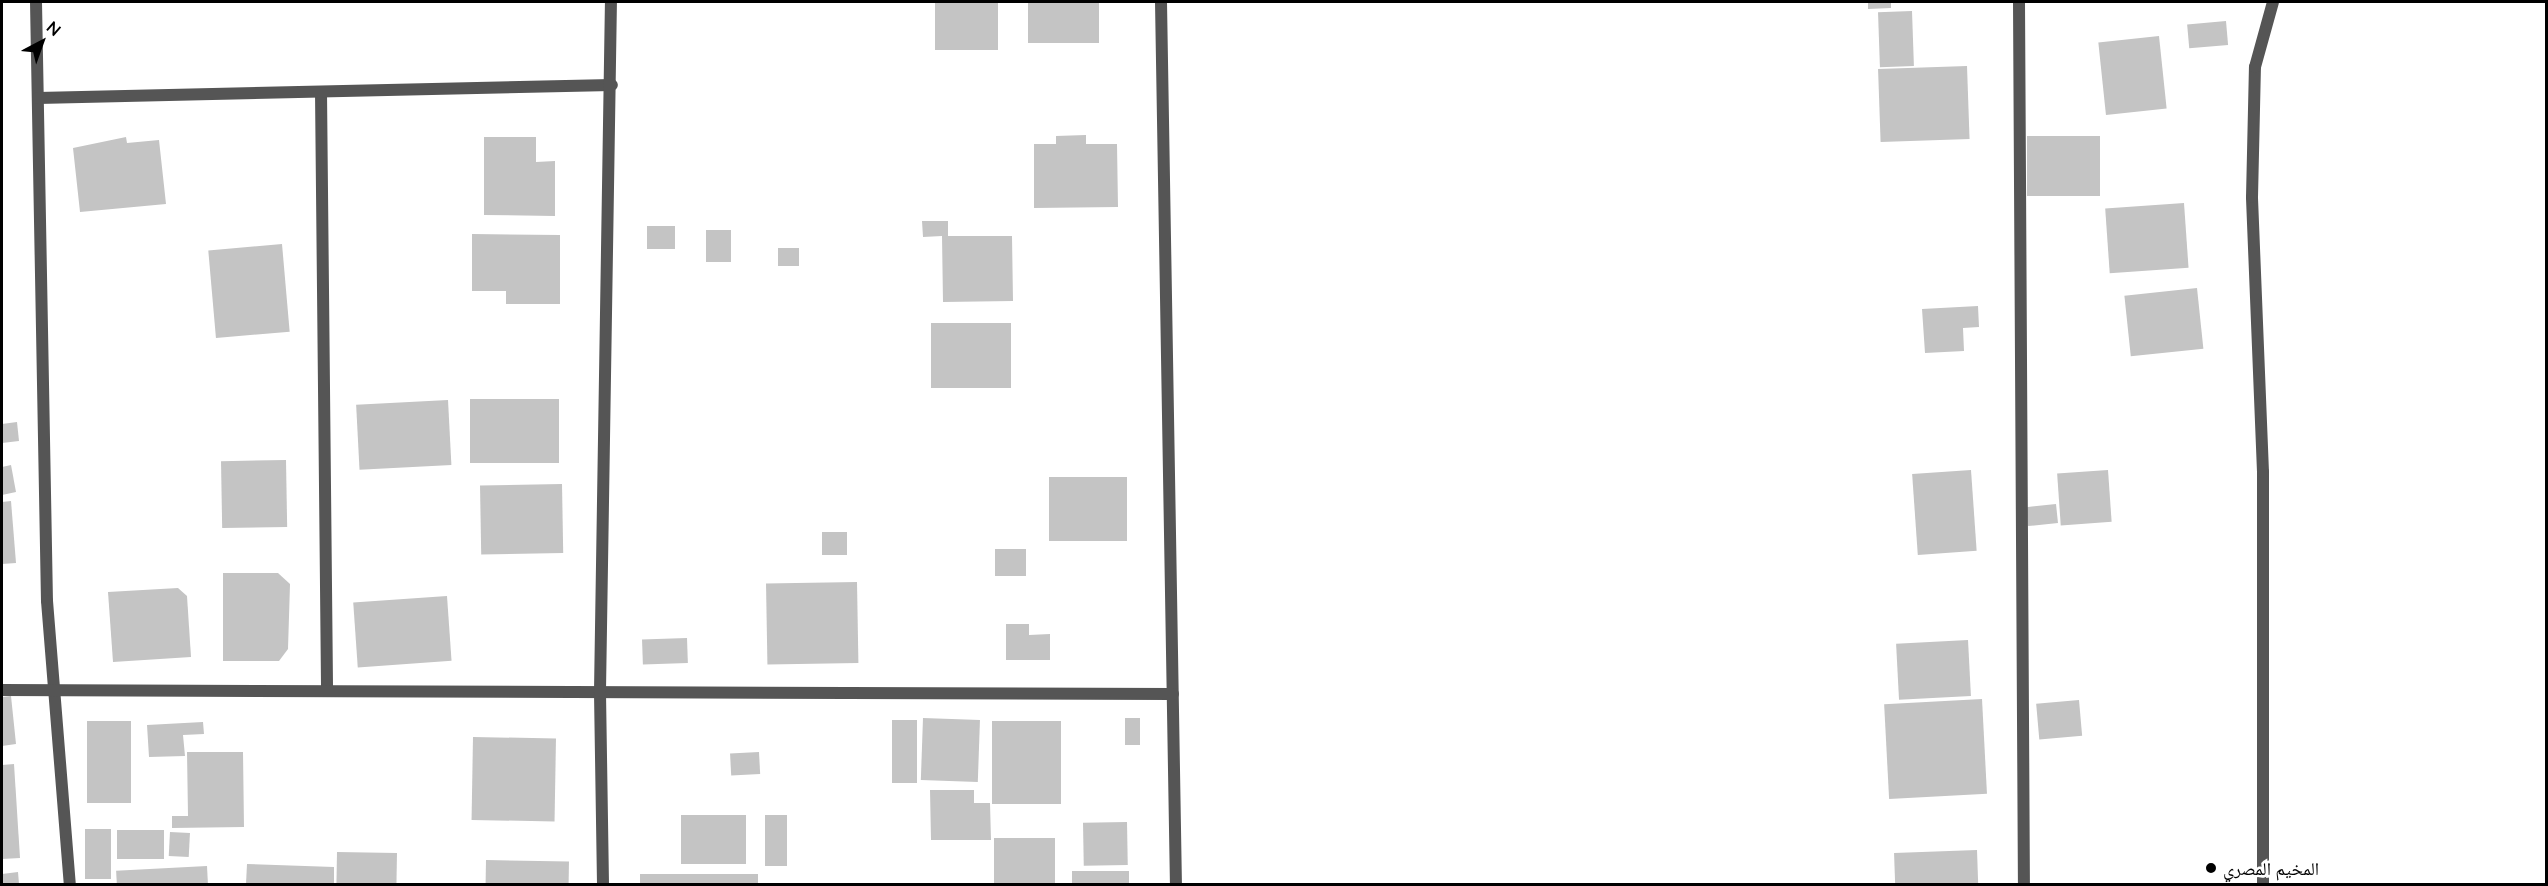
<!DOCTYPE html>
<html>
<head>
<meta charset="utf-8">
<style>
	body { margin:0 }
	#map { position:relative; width:2548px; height:886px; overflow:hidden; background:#fff; font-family:Lato,"Noto Naskh Arabic",sans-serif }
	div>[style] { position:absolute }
	.building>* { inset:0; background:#c4c4c4; transform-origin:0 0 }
	.street>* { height:12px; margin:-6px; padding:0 6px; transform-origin:6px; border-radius:6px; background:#555 }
	.dots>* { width:16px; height:16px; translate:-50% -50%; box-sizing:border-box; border:3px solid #fff; border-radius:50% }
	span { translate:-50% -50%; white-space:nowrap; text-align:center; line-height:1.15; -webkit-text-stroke:5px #fff; paint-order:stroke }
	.poi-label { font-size:18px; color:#000 }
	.left { translate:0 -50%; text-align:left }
	.frame { position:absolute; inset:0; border:3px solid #000; pointer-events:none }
	.north { position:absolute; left:12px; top:12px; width:60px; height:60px; -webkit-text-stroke:4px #fff; paint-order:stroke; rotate:41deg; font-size:16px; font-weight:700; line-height:24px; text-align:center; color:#000 }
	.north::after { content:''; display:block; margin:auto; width:21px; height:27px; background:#000; clip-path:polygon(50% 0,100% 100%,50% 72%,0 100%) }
</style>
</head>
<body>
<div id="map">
	<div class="building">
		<i style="left:935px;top:2px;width:63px;height:48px"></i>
		<i style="left:1028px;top:2px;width:71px;height:41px"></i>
		<i style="clip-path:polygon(1868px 2px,1891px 2px,1891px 8px,1868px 9px)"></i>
		<i style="left:1912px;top:11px;width:55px;height:34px;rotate:88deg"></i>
		<i style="left:2226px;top:21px;width:24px;height:39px;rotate:85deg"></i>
		<i style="left:2159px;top:36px;width:73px;height:61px;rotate:84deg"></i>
		<i style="left:1967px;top:66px;width:73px;height:89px;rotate:88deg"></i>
		<i style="clip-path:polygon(1086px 135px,1086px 144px,1117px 144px,1118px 207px,1034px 208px,1034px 144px,1056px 144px,1056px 136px)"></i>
		<i style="left:2027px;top:136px;width:73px;height:60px"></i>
		<i style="clip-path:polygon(126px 137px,127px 143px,159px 140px,166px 204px,80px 212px,73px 148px)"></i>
		<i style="clip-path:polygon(484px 137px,536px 137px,536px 162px,555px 161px,555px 216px,484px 215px)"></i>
		<i style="left:2184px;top:203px;width:65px;height:79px;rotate:86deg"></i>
		<i style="clip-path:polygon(922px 221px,948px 221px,948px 236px,1012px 236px,1013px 301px,943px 302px,942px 236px,923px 237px)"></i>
		<i style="left:647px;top:226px;width:28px;height:23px"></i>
		<i style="left:706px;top:230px;width:25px;height:32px"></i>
		<i style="clip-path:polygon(472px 234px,560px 235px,560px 304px,506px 304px,506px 291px,472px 291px)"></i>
		<i style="left:282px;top:244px;width:88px;height:74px;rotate:85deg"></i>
		<i style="left:778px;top:248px;width:21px;height:18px"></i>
		<i style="left:2197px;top:288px;width:61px;height:73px;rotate:84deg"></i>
		<i style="clip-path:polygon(1978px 306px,1979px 327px,1963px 328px,1964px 351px,1925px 353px,1922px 309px)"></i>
		<i style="left:1011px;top:323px;width:65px;height:80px;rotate:90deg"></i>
		<i style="left:470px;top:399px;width:89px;height:64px"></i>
		<i style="left:448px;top:400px;width:65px;height:92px;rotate:87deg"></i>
		<i style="clip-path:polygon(17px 422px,19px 441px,2px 443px,2px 424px)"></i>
		<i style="left:286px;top:460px;width:67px;height:65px;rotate:89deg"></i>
		<i style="clip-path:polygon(11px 465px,16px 492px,2px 495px,2px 467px)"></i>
		<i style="left:1971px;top:470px;width:81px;height:59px;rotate:86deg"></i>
		<i style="left:2108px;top:470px;width:52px;height:51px;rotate:86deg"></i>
		<i style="left:1049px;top:477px;width:78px;height:64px"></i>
		<i style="left:562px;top:484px;width:69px;height:82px;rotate:89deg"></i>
		<i style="clip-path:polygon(11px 501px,16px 563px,2px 564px,2px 502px)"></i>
		<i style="left:2056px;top:504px;width:19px;height:30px;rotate:84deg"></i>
		<i style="left:847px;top:532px;width:23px;height:25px;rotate:90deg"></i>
		<i style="left:995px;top:549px;width:31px;height:27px"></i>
		<i style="clip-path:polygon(223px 573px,278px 573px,290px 584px,288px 649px,279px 661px,223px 661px)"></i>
		<i style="left:857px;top:582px;width:81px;height:91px;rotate:89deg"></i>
		<i style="clip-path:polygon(178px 588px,187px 596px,191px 657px,113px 662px,108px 592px)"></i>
		<i style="left:447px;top:596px;width:65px;height:94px;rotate:86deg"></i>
		<i style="clip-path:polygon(1006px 624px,1029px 624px,1029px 635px,1050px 634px,1050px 660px,1006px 660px)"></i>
		<i style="left:687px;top:638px;width:25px;height:45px;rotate:88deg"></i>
		<i style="left:1968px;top:640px;width:56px;height:72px;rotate:87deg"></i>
		<i style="clip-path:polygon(11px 696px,16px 744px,2px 746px,2px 697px)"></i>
		<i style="left:1982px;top:699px;width:95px;height:98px;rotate:87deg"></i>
		<i style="left:2079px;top:700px;width:36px;height:43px;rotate:85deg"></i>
		<i style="left:923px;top:718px;width:57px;height:62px;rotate:2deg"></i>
		<i style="left:1125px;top:718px;width:15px;height:27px"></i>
		<i style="left:892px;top:720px;width:25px;height:63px"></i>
		<i style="left:87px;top:721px;width:44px;height:82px"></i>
		<i style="left:992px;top:721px;width:69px;height:83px"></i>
		<i style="clip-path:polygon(203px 722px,204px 734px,183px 735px,185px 756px,149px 757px,147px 725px)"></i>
		<i style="left:473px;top:737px;width:83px;height:83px;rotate:1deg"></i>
		<i style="clip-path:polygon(187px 752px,243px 752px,244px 827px,172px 828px,172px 816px,188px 816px)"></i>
		<i style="left:759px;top:752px;width:22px;height:29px;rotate:87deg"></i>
		<i style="clip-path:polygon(14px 764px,20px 858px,2px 859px,2px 765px)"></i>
		<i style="clip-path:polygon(930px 790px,974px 790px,974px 803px,990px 803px,991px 840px,931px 840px)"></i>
		<i style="left:681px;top:815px;width:65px;height:49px"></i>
		<i style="left:765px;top:815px;width:22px;height:51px"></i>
		<i style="left:1127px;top:822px;width:43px;height:44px;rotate:89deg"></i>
		<i style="left:111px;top:829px;width:50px;height:26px;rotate:90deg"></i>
		<i style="left:164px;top:830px;width:29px;height:47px;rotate:90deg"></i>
		<i style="left:170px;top:832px;width:20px;height:24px;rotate:3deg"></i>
		<i style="left:994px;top:838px;width:61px;height:46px"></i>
		<i style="left:1977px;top:850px;width:34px;height:83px;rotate:88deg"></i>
		<i style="left:337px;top:852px;width:60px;height:32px;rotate:1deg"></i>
		<i style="left:486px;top:860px;width:83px;height:24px;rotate:1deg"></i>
		<i style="clip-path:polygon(247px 864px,334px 867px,334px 884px,246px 884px)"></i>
		<i style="left:207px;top:866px;width:18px;height:91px;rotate:87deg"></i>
		<i style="left:1072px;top:871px;width:57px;height:13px"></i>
		<i style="clip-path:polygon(18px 872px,19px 884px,2px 884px,2px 874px)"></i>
		<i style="left:640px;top:874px;width:118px;height:10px"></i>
	</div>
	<div class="street">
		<i style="left:36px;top:2px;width:599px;rotate:88.95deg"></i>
		<i style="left:47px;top:601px;width:284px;rotate:85.4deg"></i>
		<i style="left:1161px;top:2px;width:882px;rotate:89.03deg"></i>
		<i style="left:2019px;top:2px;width:882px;rotate:89.68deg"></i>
		<i style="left:321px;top:92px;width:596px;rotate:89.42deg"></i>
		<i style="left:38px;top:98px;width:574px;rotate:-1.3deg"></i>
		<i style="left:2px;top:690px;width:1171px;rotate:0.2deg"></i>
		<i style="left:603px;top:884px;width:193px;rotate:-90.9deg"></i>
		<i style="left:600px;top:691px;width:689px;rotate:-89.09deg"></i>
		<i style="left:2263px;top:884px;width:412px;rotate:-90deg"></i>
		<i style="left:2263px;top:472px;width:275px;rotate:-92.3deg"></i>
		<i style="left:2252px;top:197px;width:130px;rotate:-88.7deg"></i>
		<i style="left:2255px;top:67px;width:67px;rotate:-74.5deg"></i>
	</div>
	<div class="dots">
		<i style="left:2211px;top:868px;background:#000"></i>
	</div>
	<div class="poi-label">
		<span class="left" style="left:2223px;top:868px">المخيم المصري</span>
	</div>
	<div class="frame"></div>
	<div class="north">N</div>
</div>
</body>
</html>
